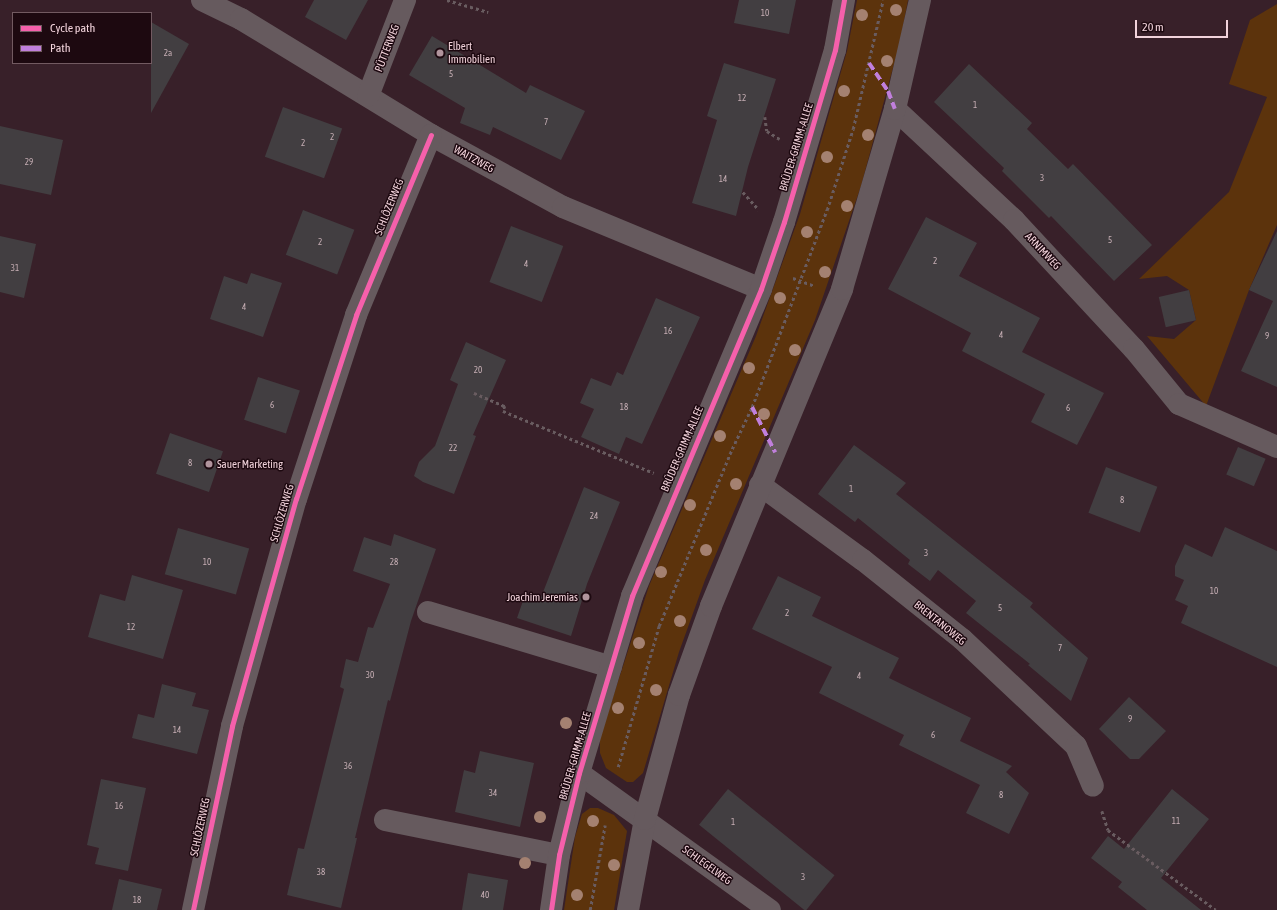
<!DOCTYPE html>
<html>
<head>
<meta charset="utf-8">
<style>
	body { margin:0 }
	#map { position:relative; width:1277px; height:910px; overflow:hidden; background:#382029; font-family:"Asap Condensed",sans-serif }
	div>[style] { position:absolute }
	.green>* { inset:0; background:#5c330c }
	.building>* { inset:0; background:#423e41; transform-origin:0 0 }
	.path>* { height:2.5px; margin-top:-1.25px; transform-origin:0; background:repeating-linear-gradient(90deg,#695c60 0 3px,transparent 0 6px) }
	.minor>* { height:22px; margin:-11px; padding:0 11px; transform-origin:11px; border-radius:11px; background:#665a5e }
	.quiet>* { height:4px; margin-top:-2px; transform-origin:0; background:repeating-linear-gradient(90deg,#c07fdc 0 8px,transparent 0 12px) }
	.cycleway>* { height:5px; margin:-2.5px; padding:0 2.5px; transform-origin:2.5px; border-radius:2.5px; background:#f560ab }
	.trees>* { width:12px; height:12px; margin:-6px; border-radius:50%; background:#a48171 }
	.dots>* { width:11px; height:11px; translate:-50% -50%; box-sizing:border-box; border:2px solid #1d0910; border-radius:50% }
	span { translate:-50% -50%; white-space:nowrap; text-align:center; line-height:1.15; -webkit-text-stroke:3px #1d0910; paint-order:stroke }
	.number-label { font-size:9px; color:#c6aeb4 }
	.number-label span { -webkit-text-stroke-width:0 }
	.poi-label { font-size:11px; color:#f2d3db }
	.left { translate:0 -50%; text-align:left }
	.right { translate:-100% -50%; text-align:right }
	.street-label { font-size:11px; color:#f2d3db }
	.legend { position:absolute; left:12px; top:12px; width:140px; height:52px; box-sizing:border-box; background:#1d0910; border:1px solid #725a61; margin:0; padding:5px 7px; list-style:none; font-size:12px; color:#f2d3db }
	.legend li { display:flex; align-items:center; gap:8px; height:20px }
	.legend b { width:20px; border:1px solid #725a61 }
	.scale { position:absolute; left:1135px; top:20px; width:93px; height:18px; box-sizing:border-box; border:2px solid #f2d3db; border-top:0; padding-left:5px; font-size:12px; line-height:14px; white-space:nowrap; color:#f2d3db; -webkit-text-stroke:3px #1d0910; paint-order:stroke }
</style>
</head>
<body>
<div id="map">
	<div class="green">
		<i style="clip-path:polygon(857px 0,908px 0,900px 42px,861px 186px,815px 320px,705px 580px,679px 652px,643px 773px,633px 782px,627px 782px,606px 768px,600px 753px,600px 737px,649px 586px,756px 336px,800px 214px,847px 51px)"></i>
		<i style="clip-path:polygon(1277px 4px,1277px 225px,1249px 290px,1206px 406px,1147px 336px,1174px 339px,1196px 320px,1189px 290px,1167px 276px,1139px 279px,1229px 192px,1267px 97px,1229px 84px,1250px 20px)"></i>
		<i style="clip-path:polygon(590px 808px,598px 808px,614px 815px,627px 831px,614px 910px,564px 910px,575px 837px,582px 814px)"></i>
	</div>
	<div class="building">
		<i style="clip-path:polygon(314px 0,368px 0,346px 40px,305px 17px)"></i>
		<i style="clip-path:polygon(739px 0,796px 0,789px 34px,734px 23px)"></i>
		<i style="clip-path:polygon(151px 22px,189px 44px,151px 113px)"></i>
		<i style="clip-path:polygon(432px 36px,526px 93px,530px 85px,585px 111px,561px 160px,493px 127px,490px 135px,460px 123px,465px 108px,409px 75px)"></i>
		<i style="clip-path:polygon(724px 63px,776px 79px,748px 167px,736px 216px,692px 203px,717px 120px,707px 116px)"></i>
		<i style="clip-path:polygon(969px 64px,1032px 123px,1027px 129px,1068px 169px,1073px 164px,1152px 245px,1114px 281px,1051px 216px,1049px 218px,1002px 171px,1004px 168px,934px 102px)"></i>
		<i style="left:283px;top:107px;width:63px;height:53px;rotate:20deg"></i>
		<i style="clip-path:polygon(0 126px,63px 140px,51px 195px,0 184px)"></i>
		<i style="left:303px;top:210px;width:55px;height:48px;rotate:21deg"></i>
		<i style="clip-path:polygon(926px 217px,977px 243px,959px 276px,1040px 318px,1022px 352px,1104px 393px,1077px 445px,1031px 422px,1045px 394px,962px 351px,971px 333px,888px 289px)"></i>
		<i style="left:511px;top:226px;width:56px;height:60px;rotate:21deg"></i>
		<i style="clip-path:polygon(1277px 231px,1277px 387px,1241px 371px,1273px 301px,1249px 290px)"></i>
		<i style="clip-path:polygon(0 236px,36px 244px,24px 298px,0 292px)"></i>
		<i style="clip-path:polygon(251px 273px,282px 283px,263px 337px,210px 319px,224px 276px,247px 284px)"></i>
		<i style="left:1189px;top:290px;width:31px;height:31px;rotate:77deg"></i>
		<i style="clip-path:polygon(656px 298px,700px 317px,642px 444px,626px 437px,619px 454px,581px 437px,594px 409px,580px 403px,591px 378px,611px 386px,617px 372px,623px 375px)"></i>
		<i style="clip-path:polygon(466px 342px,506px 360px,473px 435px,476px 436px,454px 494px,423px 482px,414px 476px,419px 462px,435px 446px,458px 384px,450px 380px)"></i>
		<i style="left:258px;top:377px;width:44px;height:45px;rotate:18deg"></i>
		<i style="left:170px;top:433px;width:56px;height:43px;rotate:19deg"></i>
		<i style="clip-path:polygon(854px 445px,906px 483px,896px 494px,1033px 603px,1030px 607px,1088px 658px,1071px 701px,1028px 665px,1030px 664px,966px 613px,976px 601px,938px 570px,930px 581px,908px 564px,910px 560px,858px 518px,855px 522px,818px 494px)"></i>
		<i style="left:1238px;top:447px;width:30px;height:30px;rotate:23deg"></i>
		<i style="left:1106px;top:467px;width:55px;height:49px;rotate:21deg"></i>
		<i style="clip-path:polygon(584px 487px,620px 502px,587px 584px,571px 636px,517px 618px,525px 595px,540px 600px)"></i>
		<i style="clip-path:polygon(1225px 527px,1277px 551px,1277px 667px,1181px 623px,1188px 606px,1175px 600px,1184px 580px,1175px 576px,1175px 566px,1185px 544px,1212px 557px)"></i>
		<i style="left:178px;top:528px;width:74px;height:48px;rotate:16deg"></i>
		<i style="clip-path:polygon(394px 534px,436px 549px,411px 621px,390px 701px,388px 700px,355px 838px,357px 838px,341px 908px,287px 895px,298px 848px,304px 849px,344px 689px,340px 687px,346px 659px,358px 662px,368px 627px,373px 628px,390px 584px,353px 571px,364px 537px,391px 546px)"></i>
		<i style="clip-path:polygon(132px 575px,183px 590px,163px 659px,88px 637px,100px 594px,125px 601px)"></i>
		<i style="clip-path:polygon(778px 576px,821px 597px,812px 616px,899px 658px,889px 678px,971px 718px,960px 741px,1012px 766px,1006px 772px,1029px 793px,1009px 834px,966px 813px,980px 785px,899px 745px,904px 735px,819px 693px,832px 667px,752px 629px)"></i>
		<i style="clip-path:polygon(162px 684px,196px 693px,192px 706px,209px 710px,197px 754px,132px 738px,138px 714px,154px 718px)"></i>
		<i style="clip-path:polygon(1129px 697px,1166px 731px,1139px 759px,1130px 759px,1099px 729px)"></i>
		<i style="clip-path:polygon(480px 751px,534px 763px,520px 827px,455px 812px,464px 770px,475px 773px)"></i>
		<i style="clip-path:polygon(101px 779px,146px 788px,128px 871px,95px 864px,99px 848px,87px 845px)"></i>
		<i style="left:728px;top:789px;width:137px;height:46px;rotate:39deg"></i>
		<i style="clip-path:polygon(1172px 789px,1209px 819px,1161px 878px,1201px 910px,1147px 910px,1118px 887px,1122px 882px,1091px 858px,1108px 836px,1124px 849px)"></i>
		<i style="clip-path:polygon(468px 873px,508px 880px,503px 910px,462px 910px)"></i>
		<i style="clip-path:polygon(119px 879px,162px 889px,157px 910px,112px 910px)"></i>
	</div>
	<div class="path">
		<i style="left:447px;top:0;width:43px;rotate:16.3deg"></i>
		<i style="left:765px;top:117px;width:14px;rotate:82deg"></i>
		<i style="left:767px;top:131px;width:15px;rotate:32deg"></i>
		<i style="left:743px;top:192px;width:24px;rotate:48deg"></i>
		<i style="left:793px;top:278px;width:23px;rotate:20deg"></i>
		<i style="left:474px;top:393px;width:34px;rotate:23deg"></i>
		<i style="left:505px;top:406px;width:5px;rotate:112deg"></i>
		<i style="left:503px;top:411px;width:163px;rotate:22.3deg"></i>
		<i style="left:618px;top:767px;width:147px;rotate:-73.8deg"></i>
		<i style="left:659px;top:626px;width:191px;rotate:-67.6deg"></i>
		<i style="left:732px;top:449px;width:47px;rotate:-64.5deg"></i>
		<i style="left:752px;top:407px;width:211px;rotate:-69.2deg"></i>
		<i style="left:827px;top:210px;width:85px;rotate:-72.2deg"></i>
		<i style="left:853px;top:129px;width:132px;rotate:-76.9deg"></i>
		<i style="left:1102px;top:811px;width:20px;rotate:72deg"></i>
		<i style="left:1108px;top:830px;width:134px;rotate:36.5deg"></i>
		<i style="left:590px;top:910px;width:86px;rotate:-80deg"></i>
	</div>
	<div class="minor">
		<i style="left:202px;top:0;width:43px;rotate:26deg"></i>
		<i style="left:241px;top:19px;width:223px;rotate:31.4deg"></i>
		<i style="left:431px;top:135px;width:150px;rotate:28.6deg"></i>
		<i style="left:563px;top:207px;width:214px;rotate:22.5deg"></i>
		<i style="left:368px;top:96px;width:103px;rotate:-68.9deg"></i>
		<i style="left:895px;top:109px;width:163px;rotate:43deg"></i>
		<i style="left:1014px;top:220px;width:176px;rotate:47.1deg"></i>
		<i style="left:1134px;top:349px;width:71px;rotate:50.7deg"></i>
		<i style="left:1179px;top:404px;width:107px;rotate:23.7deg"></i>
		<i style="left:760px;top:485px;width:127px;rotate:36.1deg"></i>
		<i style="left:863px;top:560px;width:127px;rotate:38.6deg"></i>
		<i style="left:962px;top:639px;width:156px;rotate:43.2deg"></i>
		<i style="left:1076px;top:746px;width:43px;rotate:67deg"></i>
		<i style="left:428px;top:612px;width:191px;rotate:16.7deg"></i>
		<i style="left:579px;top:773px;width:235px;rotate:35.7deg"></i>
		<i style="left:385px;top:820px;width:177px;rotate:11.4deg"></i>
		<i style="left:193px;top:910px;width:188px;rotate:-78deg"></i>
		<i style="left:232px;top:726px;width:236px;rotate:-74.3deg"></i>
		<i style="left:296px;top:499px;width:194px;rotate:-71.9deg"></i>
		<i style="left:356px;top:315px;width:195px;rotate:-67.4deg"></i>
		<i style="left:551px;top:910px;width:56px;rotate:-81.7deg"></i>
		<i style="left:559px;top:855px;width:84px;rotate:-76.3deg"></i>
		<i style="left:579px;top:773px;width:185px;rotate:-73.3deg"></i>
		<i style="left:632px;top:596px;width:333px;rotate:-67.2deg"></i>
		<i style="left:761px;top:289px;width:71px;rotate:-71.1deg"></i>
		<i style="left:784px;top:222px;width:179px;rotate:-73.5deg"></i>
		<i style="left:835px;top:50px;width:51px;rotate:-79.8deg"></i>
		<i style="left:628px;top:910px;width:93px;rotate:-79.4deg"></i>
		<i style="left:645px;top:819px;width:129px;rotate:-74.7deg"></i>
		<i style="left:679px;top:695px;width:95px;rotate:-70.2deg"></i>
		<i style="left:711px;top:606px;width:343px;rotate:-67.5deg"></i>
		<i style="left:842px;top:289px;width:188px;rotate:-73.6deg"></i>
		<i style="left:895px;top:109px;width:112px;rotate:-77.1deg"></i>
	</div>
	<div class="quiet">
		<i style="left:869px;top:63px;width:34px;rotate:56deg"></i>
		<i style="left:888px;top:91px;width:19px;rotate:69deg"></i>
		<i style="left:752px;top:407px;width:51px;rotate:62.9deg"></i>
	</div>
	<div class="cycleway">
		<i style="left:193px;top:910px;width:188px;rotate:-78deg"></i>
		<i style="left:232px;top:726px;width:236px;rotate:-74.3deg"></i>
		<i style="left:296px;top:499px;width:194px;rotate:-71.9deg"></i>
		<i style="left:356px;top:315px;width:195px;rotate:-67.4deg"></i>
		<i style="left:551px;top:910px;width:56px;rotate:-81.7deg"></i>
		<i style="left:559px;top:855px;width:84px;rotate:-76.3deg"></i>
		<i style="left:579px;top:773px;width:185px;rotate:-73.3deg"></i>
		<i style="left:632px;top:596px;width:333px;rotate:-67.2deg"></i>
		<i style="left:761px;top:289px;width:71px;rotate:-71.1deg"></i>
		<i style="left:784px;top:222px;width:179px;rotate:-73.5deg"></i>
		<i style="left:835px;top:50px;width:51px;rotate:-79.8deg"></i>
	</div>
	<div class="trees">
		<i style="left:896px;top:10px"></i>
		<i style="left:862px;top:15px"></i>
		<i style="left:887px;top:61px"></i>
		<i style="left:844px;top:91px"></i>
		<i style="left:868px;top:135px"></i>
		<i style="left:827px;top:157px"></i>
		<i style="left:847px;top:206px"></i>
		<i style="left:807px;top:232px"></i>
		<i style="left:825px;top:272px"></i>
		<i style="left:780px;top:298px"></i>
		<i style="left:795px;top:350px"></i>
		<i style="left:749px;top:368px"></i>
		<i style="left:764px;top:414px"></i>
		<i style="left:720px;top:436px"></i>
		<i style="left:736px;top:484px"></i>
		<i style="left:690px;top:505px"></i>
		<i style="left:706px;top:550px"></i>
		<i style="left:661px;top:572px"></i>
		<i style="left:680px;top:621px"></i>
		<i style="left:639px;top:643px"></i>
		<i style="left:656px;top:690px"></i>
		<i style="left:618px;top:708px"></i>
		<i style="left:566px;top:723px"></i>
		<i style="left:540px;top:817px"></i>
		<i style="left:593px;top:821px"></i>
		<i style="left:525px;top:863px"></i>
		<i style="left:614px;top:865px"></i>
		<i style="left:577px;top:895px"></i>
	</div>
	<div class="dots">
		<i style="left:440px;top:53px;background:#b1949d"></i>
		<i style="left:209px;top:464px;background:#b1949d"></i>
		<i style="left:586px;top:597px;background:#b1949d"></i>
	</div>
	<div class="number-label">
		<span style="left:765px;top:13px">10</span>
		<span style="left:168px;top:53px">2a</span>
		<span style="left:451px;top:74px">5</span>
		<span style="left:742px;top:98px">12</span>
		<span style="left:975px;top:105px">1</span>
		<span style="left:546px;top:122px">7</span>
		<span style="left:332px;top:137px">2</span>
		<span style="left:303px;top:143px">2</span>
		<span style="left:29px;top:162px">29</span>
		<span style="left:1042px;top:178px">3</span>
		<span style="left:723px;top:179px">14</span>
		<span style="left:1110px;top:240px">5</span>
		<span style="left:320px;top:242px">2</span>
		<span style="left:935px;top:261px">2</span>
		<span style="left:526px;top:264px">4</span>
		<span style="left:15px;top:268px">31</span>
		<span style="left:244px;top:307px">4</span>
		<span style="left:668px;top:331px">16</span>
		<span style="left:1001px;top:335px">4</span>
		<span style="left:1267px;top:336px">9</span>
		<span style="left:478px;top:370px">20</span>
		<span style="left:272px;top:405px">6</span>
		<span style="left:624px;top:407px">18</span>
		<span style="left:1068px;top:408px">6</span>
		<span style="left:453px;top:448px">22</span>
		<span style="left:190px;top:463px">8</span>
		<span style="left:851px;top:489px">1</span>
		<span style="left:1122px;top:500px">8</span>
		<span style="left:594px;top:516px">24</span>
		<span style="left:926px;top:553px">3</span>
		<span style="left:207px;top:562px">10</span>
		<span style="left:394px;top:562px">28</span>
		<span style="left:1214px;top:591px">10</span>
		<span style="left:1000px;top:608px">5</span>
		<span style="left:787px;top:613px">2</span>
		<span style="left:131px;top:627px">12</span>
		<span style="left:1060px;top:648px">7</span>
		<span style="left:370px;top:675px">30</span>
		<span style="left:859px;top:676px">4</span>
		<span style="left:1130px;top:719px">9</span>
		<span style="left:177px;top:730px">14</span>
		<span style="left:933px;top:735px">6</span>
		<span style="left:348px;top:766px">36</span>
		<span style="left:493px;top:793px">34</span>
		<span style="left:1001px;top:795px">8</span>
		<span style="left:119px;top:806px">16</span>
		<span style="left:1176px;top:821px">11</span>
		<span style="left:733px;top:822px">1</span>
		<span style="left:321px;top:872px">38</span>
		<span style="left:803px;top:877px">3</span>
		<span style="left:485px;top:895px">40</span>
		<span style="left:137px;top:900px">18</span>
	</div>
	<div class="poi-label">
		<span class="left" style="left:448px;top:53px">Elbert<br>Immobilien</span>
		<span class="left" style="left:217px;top:464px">Sauer Marketing</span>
		<span class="right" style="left:578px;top:597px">Joachim Jeremias</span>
	</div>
	<div class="street-label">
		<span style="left:387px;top:48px;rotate:-69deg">PÜTTERWEG</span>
		<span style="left:796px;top:147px;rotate:-73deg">BRÜDER-GRIMM-ALLEE</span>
		<span style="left:474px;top:159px;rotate:29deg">WAITZWEG</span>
		<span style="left:389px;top:207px;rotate:-68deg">SCHLÖZERWEG</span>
		<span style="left:1043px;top:251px;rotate:47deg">ARNIMWEG</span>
		<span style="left:682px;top:449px;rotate:-67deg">BRÜDER-GRIMM-ALLEE</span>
		<span style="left:282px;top:513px;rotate:-74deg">SCHLÖZERWEG</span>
		<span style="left:940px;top:623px;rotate:39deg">BRENTANOWEG</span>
		<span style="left:575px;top:756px;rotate:-74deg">BRÜDER-GRIMM-ALLEE</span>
		<span style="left:200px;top:827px;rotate:-78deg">SCHLÖZERWEG</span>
		<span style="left:707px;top:865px;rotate:36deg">SCHLEGELWEG</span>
	</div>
	<ul class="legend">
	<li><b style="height:5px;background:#f560ab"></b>Cycle path</li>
	<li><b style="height:5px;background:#c07fdc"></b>Path</li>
	</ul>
	<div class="scale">20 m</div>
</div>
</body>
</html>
